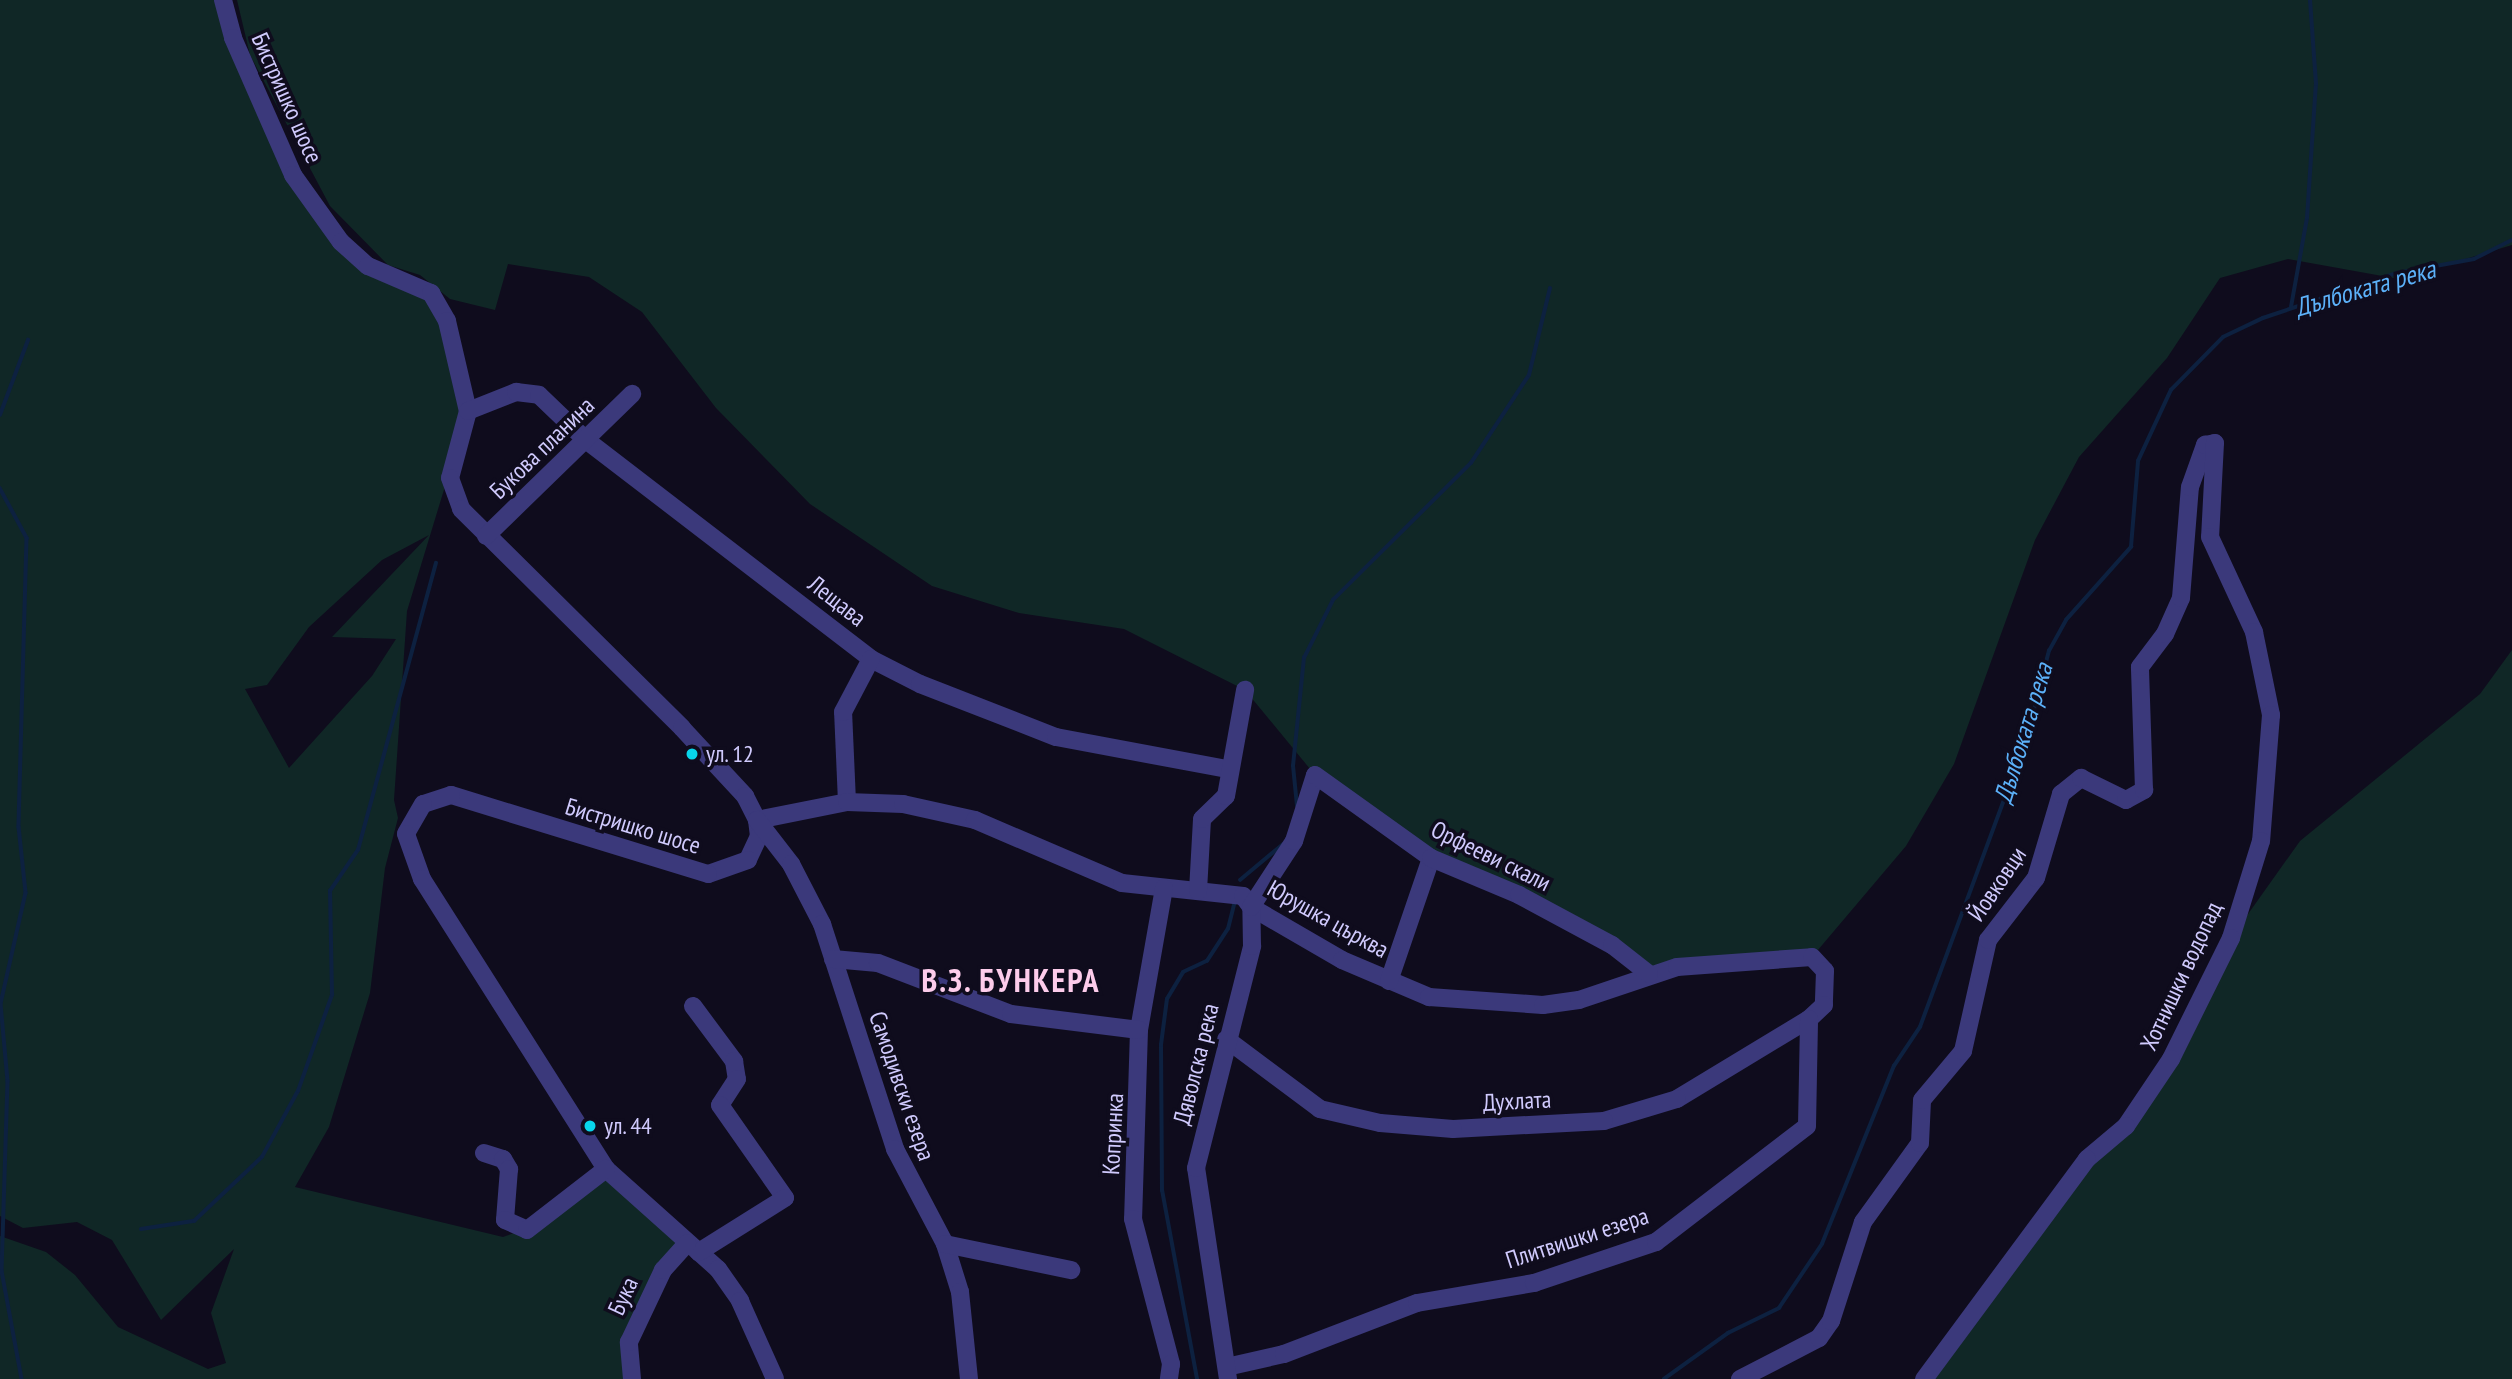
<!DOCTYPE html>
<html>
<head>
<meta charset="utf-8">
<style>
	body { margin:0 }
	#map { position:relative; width:2512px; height:1379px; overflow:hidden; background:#0f0c1d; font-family:"PT Sans Narrow",sans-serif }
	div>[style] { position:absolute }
	.green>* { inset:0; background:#102726 }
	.stream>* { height:3.5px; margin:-1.75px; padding:0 1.75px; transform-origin:1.75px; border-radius:1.75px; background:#0d2140 }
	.minor>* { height:18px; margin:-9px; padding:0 9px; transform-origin:9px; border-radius:9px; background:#3b397b }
	.dots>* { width:19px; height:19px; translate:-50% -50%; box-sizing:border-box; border:4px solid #0f0c1d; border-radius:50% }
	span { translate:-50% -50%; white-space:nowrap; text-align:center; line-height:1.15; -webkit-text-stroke:7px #0f0c1d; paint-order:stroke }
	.street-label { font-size:24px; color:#d0cafd }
	.poi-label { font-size:24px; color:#d0cafd }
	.left { translate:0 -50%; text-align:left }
	.water-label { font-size:26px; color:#5cb1f9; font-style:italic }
	.district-label { font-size:32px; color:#fdcceb; font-weight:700; letter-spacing:2px }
</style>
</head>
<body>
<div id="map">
	<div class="green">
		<i style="clip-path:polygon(evenodd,0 0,223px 0,282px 156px,341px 242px,431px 293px,468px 411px,407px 611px,394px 800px,398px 818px,385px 868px,370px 993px,329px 1127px,295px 1187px,503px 1237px,543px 1222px,606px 1169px,687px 1243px,629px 1342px,634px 1379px,0 1379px,0 1236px,46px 1252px,75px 1275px,118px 1327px,208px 1369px,226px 1363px,211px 1313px,234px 1249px,161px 1320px,112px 1240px,77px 1222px,23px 1228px,0 1216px,0 0,429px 535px,332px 637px,396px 639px,372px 676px,289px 768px,245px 689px,267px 685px,309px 627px,382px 560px,429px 535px)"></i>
		<i style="clip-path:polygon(237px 0,2512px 0,2512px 245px,2399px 279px,2288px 259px,2220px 278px,2167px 358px,2079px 457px,2035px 540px,1954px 764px,1906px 846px,1812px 957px,1649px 974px,1431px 858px,1315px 775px,1245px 690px,1124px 629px,1019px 613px,932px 586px,810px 504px,716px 408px,642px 312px,589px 277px,508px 264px,495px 310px,450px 299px,420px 275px,388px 265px,330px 206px,250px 55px)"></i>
		<i style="clip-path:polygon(2512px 650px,2512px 1379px,1924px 1379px,2087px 1159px,2126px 1126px,2231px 938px,2300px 841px,2480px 694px)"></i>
	</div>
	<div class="stream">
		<i style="left:2291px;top:307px;width:90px;rotate:-79.8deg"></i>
		<i style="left:2307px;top:218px;width:134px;rotate:-86.2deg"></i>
		<i style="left:2316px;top:84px;width:84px;rotate:-94.1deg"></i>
		<i style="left:0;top:415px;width:80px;rotate:-69.5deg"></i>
		<i style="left:0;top:488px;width:57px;rotate:61.6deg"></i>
		<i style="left:27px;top:538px;width:289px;rotate:91.6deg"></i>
		<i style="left:19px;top:827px;width:66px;rotate:83.9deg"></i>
		<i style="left:26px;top:893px;width:114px;rotate:102.7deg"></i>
		<i style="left:1px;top:1004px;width:77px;rotate:84.8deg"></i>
		<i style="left:8px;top:1081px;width:190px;rotate:91.8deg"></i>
		<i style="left:2px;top:1271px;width:110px;rotate:79.5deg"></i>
		<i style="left:1297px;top:806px;width:40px;rotate:-95.7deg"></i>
		<i style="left:1293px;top:766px;width:109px;rotate:-84.2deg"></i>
		<i style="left:1304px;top:658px;width:65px;rotate:-63.4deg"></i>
		<i style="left:1333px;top:600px;width:194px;rotate:-44.8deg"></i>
		<i style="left:1471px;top:463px;width:105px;rotate:-56.6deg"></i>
		<i style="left:1529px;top:375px;width:89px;rotate:-76.4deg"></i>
		<i style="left:1240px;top:880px;width:55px;rotate:-39.8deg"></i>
		<i style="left:141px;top:1229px;width:54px;rotate:-8.6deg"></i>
		<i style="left:194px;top:1221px;width:93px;rotate:-43.3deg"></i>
		<i style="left:262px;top:1157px;width:75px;rotate:-61.4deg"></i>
		<i style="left:298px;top:1091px;width:102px;rotate:-70.5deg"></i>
		<i style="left:332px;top:995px;width:104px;rotate:-91.1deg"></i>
		<i style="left:330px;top:891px;width:50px;rotate:-55.7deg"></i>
		<i style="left:358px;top:850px;width:297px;rotate:-74.8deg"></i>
		<i style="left:1197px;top:1379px;width:191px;rotate:-100.5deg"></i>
		<i style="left:1162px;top:1191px;width:146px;rotate:-90.4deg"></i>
		<i style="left:1161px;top:1045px;width:46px;rotate:-82.6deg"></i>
		<i style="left:1167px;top:999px;width:31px;rotate:-59deg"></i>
		<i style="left:1183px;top:972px;width:26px;rotate:-25deg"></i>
		<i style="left:1207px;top:961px;width:38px;rotate:-57deg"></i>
		<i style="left:1228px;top:929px;width:30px;rotate:-76deg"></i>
		<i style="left:1664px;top:1379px;width:79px;rotate:-35.7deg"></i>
		<i style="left:1728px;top:1333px;width:57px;rotate:-26.1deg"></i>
		<i style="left:1779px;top:1308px;width:77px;rotate:-56.1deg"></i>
		<i style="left:1822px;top:1244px;width:192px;rotate:-68deg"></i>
		<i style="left:1894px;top:1066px;width:47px;rotate:-56.3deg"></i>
		<i style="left:1920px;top:1027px;width:309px;rotate:-69.7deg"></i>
		<i style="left:2027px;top:737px;width:89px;rotate:-75.7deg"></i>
		<i style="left:2049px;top:651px;width:35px;rotate:-61deg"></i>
		<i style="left:2066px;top:620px;width:98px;rotate:-48.3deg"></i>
		<i style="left:2131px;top:547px;width:86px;rotate:-85.3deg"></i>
		<i style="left:2138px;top:461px;width:78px;rotate:-65.1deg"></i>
		<i style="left:2171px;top:390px;width:74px;rotate:-45.5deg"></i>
		<i style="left:2223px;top:337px;width:44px;rotate:-25.4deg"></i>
		<i style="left:2263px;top:318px;width:141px;rotate:-18.6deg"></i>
		<i style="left:2397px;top:273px;width:78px;rotate:-10.3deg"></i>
		<i style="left:2474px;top:259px;width:42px;rotate:-26.6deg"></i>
	</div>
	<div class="minor">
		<i style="left:223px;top:0;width:39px;rotate:75deg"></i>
		<i style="left:233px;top:38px;width:150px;rotate:66.3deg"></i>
		<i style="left:293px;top:175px;width:82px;rotate:54.4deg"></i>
		<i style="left:341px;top:242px;width:36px;rotate:42deg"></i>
		<i style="left:368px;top:266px;width:69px;rotate:23.2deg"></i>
		<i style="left:431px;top:293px;width:32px;rotate:60deg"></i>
		<i style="left:447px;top:321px;width:92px;rotate:76.9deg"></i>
		<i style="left:468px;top:411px;width:69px;rotate:105deg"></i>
		<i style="left:450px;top:478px;width:33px;rotate:70deg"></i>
		<i style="left:461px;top:509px;width:311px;rotate:44.7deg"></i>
		<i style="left:682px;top:728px;width:93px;rotate:47.2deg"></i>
		<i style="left:745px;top:796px;width:27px;rotate:63deg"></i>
		<i style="left:757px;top:820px;width:16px;rotate:83deg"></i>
		<i style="left:759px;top:836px;width:26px;rotate:115deg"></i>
		<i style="left:748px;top:860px;width:42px;rotate:160.7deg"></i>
		<i style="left:708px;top:874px;width:269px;rotate:-162.9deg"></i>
		<i style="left:451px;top:795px;width:29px;rotate:162deg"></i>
		<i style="left:423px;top:804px;width:34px;rotate:120deg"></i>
		<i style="left:406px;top:834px;width:48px;rotate:70.4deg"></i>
		<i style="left:422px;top:879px;width:343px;rotate:57.6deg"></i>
		<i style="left:606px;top:1169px;width:150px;rotate:41.8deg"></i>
		<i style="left:718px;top:1269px;width:39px;rotate:55deg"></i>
		<i style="left:740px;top:1301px;width:85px;rotate:65.8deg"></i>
		<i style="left:468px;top:411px;width:52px;rotate:-21.6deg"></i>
		<i style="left:516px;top:392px;width:23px;rotate:7deg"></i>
		<i style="left:539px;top:395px;width:65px;rotate:43.8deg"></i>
		<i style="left:586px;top:440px;width:359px;rotate:37.5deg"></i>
		<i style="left:871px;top:659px;width:55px;rotate:27deg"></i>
		<i style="left:920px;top:684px;width:146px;rotate:21.3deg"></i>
		<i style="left:1056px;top:737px;width:174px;rotate:10.6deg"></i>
		<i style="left:486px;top:536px;width:204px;rotate:-44.2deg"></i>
		<i style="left:847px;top:802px;width:90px;rotate:-92.5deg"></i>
		<i style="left:843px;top:712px;width:60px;rotate:-62.2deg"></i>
		<i style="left:757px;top:820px;width:92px;rotate:-11.3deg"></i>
		<i style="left:847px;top:802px;width:56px;rotate:2deg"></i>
		<i style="left:903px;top:804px;width:74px;rotate:12.5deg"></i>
		<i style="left:975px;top:820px;width:160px;rotate:23.2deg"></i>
		<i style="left:1122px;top:883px;width:122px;rotate:6.1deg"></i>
		<i style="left:1243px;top:896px;width:14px;rotate:54deg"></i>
		<i style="left:1251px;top:907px;width:105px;rotate:30.2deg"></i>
		<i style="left:1342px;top:960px;width:95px;rotate:23deg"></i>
		<i style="left:1429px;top:997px;width:114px;rotate:4deg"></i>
		<i style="left:1543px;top:1005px;width:36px;rotate:-8deg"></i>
		<i style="left:1579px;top:1000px;width:103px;rotate:-18.6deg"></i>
		<i style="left:1677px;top:967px;width:135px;rotate:-4.2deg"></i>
		<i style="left:1812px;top:957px;width:19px;rotate:47deg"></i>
		<i style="left:1825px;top:971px;width:34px;rotate:92deg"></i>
		<i style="left:1824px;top:1005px;width:21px;rotate:137deg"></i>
		<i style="left:1809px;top:1019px;width:154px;rotate:148.8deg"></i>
		<i style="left:1677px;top:1099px;width:76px;rotate:163.2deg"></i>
		<i style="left:1604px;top:1121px;width:151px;rotate:177deg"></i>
		<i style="left:1453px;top:1129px;width:73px;rotate:-175.3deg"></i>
		<i style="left:1380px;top:1123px;width:62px;rotate:-166.9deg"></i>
		<i style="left:1320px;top:1109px;width:117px;rotate:-143.3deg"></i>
		<i style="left:757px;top:820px;width:56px;rotate:52.3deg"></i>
		<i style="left:791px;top:864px;width:68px;rotate:62.7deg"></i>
		<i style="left:822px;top:924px;width:237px;rotate:72deg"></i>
		<i style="left:895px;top:1149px;width:107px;rotate:62.2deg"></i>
		<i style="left:945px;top:1244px;width:50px;rotate:72.6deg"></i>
		<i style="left:960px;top:1292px;width:87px;rotate:84.1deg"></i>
		<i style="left:1164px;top:888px;width:144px;rotate:100deg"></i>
		<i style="left:1139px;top:1030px;width:189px;rotate:91.8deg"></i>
		<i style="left:1133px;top:1219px;width:150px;rotate:75.3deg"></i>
		<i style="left:1171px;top:1364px;width:15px;rotate:98deg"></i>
		<i style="left:1198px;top:891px;width:72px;rotate:-86.8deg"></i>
		<i style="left:1202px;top:819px;width:33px;rotate:-44deg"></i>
		<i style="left:1226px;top:796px;width:108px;rotate:-79.8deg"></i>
		<i style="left:833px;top:959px;width:45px;rotate:5.1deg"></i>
		<i style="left:878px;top:963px;width:142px;rotate:21deg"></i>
		<i style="left:1011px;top:1014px;width:129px;rotate:7.1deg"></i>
		<i style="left:1389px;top:981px;width:130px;rotate:-71.1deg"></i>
		<i style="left:693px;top:1006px;width:69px;rotate:53.3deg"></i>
		<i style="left:734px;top:1061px;width:18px;rotate:81deg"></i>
		<i style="left:737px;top:1079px;width:31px;rotate:123deg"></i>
		<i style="left:720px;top:1105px;width:113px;rotate:55deg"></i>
		<i style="left:785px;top:1198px;width:102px;rotate:147.9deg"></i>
		<i style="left:484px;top:1153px;width:20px;rotate:18deg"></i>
		<i style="left:503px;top:1159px;width:12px;rotate:59deg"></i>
		<i style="left:509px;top:1169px;width:51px;rotate:94.5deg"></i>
		<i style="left:505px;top:1220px;width:24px;rotate:24deg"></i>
		<i style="left:527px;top:1230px;width:100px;rotate:-37.7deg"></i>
		<i style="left:945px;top:1244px;width:129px;rotate:11.7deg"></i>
		<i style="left:1231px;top:1366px;width:54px;rotate:-12.8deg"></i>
		<i style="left:1284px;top:1354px;width:142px;rotate:-21deg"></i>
		<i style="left:1417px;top:1303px;width:119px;rotate:-9.7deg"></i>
		<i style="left:1534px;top:1283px;width:129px;rotate:-18.6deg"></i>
		<i style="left:1656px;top:1242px;width:190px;rotate:-37.5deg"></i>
		<i style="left:1807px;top:1126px;width:107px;rotate:-88.9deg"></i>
		<i style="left:632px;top:1379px;width:37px;rotate:-95deg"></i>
		<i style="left:629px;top:1342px;width:80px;rotate:-64.7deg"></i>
		<i style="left:663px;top:1270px;width:36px;rotate:-48deg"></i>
		<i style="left:1228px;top:1379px;width:213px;rotate:-98.6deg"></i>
		<i style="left:1196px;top:1168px;width:229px;rotate:-75.8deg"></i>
		<i style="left:1252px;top:946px;width:39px;rotate:-91deg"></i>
		<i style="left:1251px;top:907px;width:79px;rotate:-56.9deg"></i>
		<i style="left:1294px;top:841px;width:69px;rotate:-72.3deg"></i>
		<i style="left:1315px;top:775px;width:143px;rotate:35.6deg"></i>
		<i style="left:1431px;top:858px;width:95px;rotate:22.8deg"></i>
		<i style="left:1519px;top:895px;width:106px;rotate:28.3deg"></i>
		<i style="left:1612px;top:945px;width:47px;rotate:38.1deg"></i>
		<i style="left:1740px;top:1379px;width:89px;rotate:-27.4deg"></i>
		<i style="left:1819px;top:1338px;width:21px;rotate:-55deg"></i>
		<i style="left:1831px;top:1321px;width:104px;rotate:-72.1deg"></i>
		<i style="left:1863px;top:1222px;width:97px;rotate:-54.2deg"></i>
		<i style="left:1920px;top:1143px;width:43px;rotate:-87.3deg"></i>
		<i style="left:1922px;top:1100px;width:64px;rotate:-50.1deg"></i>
		<i style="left:1963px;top:1051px;width:114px;rotate:-77.3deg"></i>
		<i style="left:1988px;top:940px;width:78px;rotate:-52.3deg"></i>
		<i style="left:2036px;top:878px;width:88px;rotate:-73.4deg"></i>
		<i style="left:2061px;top:794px;width:26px;rotate:-39deg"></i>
		<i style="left:2081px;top:778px;width:50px;rotate:26.1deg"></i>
		<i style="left:2126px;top:800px;width:21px;rotate:-29deg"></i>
		<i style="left:2144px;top:790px;width:123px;rotate:-91.9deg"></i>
		<i style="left:2140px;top:667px;width:41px;rotate:-52.9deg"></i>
		<i style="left:2165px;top:634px;width:39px;rotate:-66deg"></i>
		<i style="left:2181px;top:598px;width:111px;rotate:-85.4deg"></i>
		<i style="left:2190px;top:487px;width:45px;rotate:-70.3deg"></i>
		<i style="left:2205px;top:445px;width:10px;rotate:-11deg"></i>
		<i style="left:2215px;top:443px;width:94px;rotate:93deg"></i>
		<i style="left:2210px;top:537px;width:105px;rotate:65.1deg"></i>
		<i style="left:2254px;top:632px;width:85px;rotate:78.4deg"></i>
		<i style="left:2271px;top:715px;width:126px;rotate:94.5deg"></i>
		<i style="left:2261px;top:841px;width:102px;rotate:107.2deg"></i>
		<i style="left:2231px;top:938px;width:135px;rotate:116.4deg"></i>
		<i style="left:2171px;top:1059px;width:81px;rotate:123.9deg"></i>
		<i style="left:2126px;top:1126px;width:51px;rotate:139.8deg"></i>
		<i style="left:2087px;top:1159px;width:274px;rotate:126.5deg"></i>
	</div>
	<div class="dots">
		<i style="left:692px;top:754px;background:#08d5eb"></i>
		<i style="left:590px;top:1126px;background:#08d5eb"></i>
	</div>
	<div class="street-label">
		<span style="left:287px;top:98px;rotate:66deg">Бистришко шосе</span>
		<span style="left:542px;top:448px;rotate:-44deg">Букова планина</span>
		<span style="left:837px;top:601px;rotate:38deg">Лещава</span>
		<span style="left:633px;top:826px;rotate:17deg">Бистришко шосе</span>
		<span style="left:1491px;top:856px;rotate:26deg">Орфееви скали</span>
		<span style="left:1997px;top:884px;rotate:-56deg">Йовковци</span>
		<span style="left:1328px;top:919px;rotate:29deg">Юрушка църква</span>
		<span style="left:2181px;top:976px;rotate:-65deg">Хотнишки водопад</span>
		<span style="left:1196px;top:1064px;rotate:-76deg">Дяволска река</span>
		<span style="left:902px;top:1086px;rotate:71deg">Самодивски езера</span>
		<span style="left:1517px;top:1101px;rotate:-3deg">Духлата</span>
		<span style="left:1113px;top:1134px;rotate:-87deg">Копринка</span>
		<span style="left:1577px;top:1238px;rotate:-18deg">Плитвишки езера</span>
		<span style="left:623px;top:1296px;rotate:-65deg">Бука</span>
	</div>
	<div class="poi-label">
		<span class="left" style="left:706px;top:754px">ул. 12</span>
		<span class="left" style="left:604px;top:1126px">ул. 44</span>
	</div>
	<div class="water-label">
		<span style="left:2365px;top:288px;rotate:-16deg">Дълбоката река</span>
		<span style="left:2023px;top:733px;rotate:-73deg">Дълбоката река</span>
	</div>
	<div class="district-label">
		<span style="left:1011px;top:980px">В.З. БУНКЕРА</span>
	</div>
</div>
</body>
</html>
